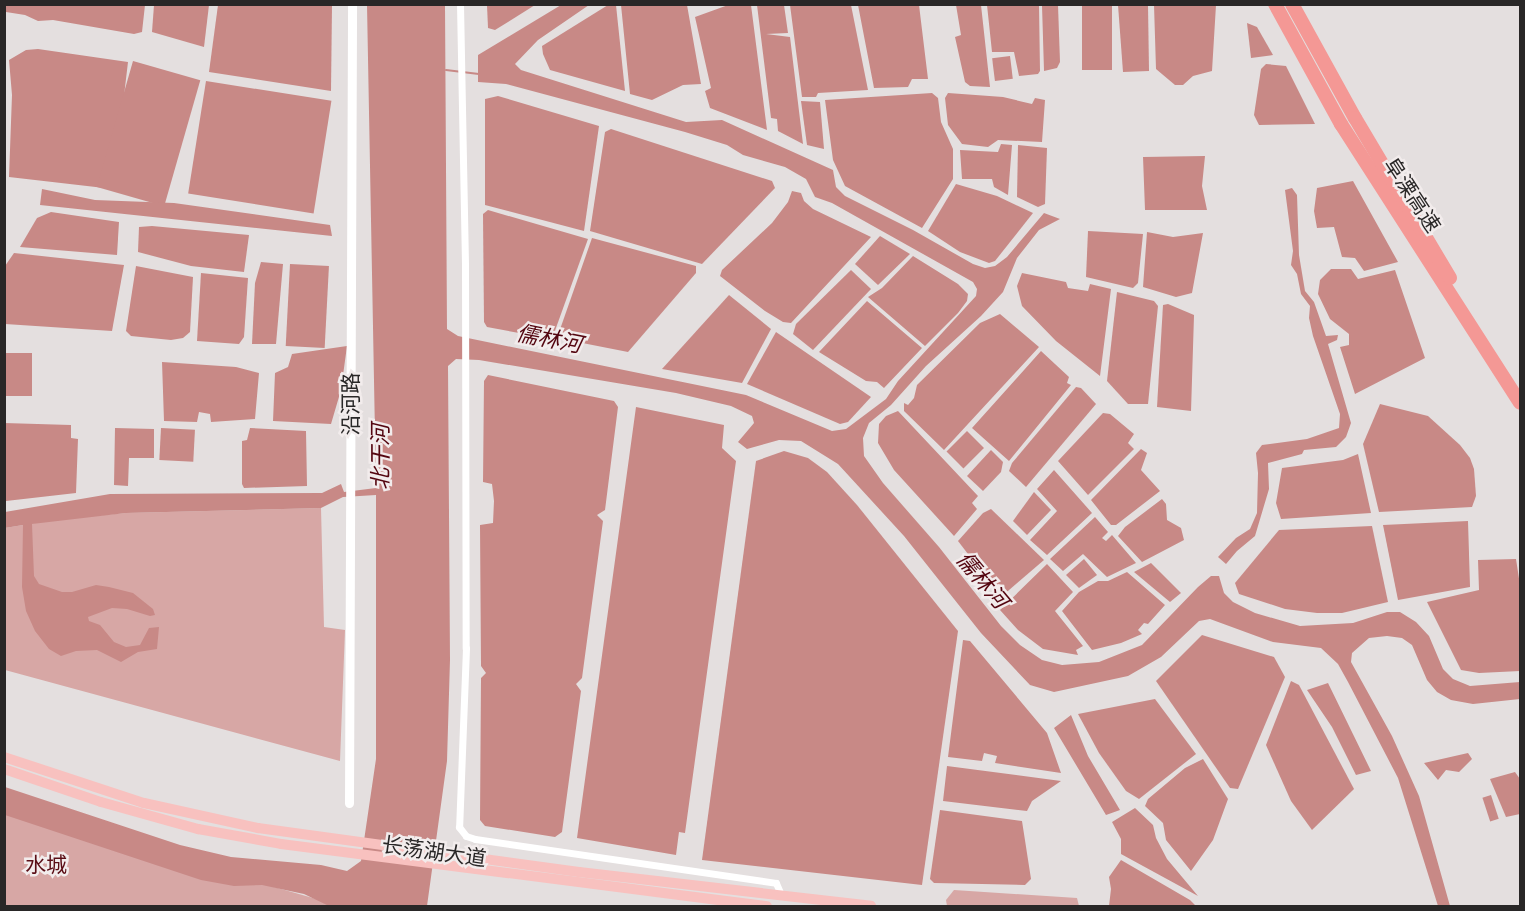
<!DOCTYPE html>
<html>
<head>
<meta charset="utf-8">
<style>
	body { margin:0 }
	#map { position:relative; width:1525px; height:911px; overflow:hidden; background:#e4dfdf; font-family:Roboto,"Noto Sans SC",sans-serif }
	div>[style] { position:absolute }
	.green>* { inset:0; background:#d7a7a5 }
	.water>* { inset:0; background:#c88986; transform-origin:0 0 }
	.stream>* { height:2px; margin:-1px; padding:0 1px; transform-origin:1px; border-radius:1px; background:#c88986 }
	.minor>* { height:7px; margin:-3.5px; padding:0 3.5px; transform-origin:3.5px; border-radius:3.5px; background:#fff }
	.tertiary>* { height:9px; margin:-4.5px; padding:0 4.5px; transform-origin:4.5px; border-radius:4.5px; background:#fff }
	.primary>* { height:10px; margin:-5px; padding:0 5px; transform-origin:5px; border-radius:5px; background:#f8c1bf }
	.motorway>* { height:14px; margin:-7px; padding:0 7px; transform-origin:7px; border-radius:7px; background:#f49895 }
	span { translate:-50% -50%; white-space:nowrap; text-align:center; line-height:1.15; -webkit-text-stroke:5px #f2ecec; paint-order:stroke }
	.street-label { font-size:21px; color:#292727 }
	.park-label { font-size:21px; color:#5a0d15 }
	.water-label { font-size:22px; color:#540610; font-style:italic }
	.frame { position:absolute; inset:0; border:6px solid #292727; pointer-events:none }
</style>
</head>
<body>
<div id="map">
	<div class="green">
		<i style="clip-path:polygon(321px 508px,324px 627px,345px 630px,340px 761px,5px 670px,5px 528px,59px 519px,126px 513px)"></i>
		<i style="clip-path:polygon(5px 810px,341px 906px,5px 906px)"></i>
		<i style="clip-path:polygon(954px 890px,1077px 898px,1079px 906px,947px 906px,946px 900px)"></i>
	</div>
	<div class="water">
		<i style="clip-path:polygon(5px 4px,145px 4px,145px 5px,142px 32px,134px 34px,53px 20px,38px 21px,25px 15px,6px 12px)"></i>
		<i style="clip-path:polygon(731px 4px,751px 5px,767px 130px,710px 108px,705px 91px,711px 88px,695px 17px)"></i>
		<i style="clip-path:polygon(154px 5px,209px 5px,204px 47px,152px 32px)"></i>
		<i style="clip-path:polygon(218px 5px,332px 5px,331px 91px,209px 72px)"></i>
		<i style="clip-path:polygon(367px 5px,445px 5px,447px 329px,458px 336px,746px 395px,832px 431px,846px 429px,886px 399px,898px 381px,976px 296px,977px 289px,973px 282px,832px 203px,815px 197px,806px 179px,785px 167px,743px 155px,727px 145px,685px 132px,506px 84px,478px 82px,478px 55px,561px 5px,589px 5px,538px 40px,515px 64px,521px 70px,686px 122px,722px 120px,833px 170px,836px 187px,845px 196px,913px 230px,973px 264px,985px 268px,995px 266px,1007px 257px,1044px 213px,1060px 219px,1039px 230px,1017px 258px,1003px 292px,981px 316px,926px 366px,891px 405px,869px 423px,863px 438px,864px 456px,883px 483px,939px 547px,1001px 626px,1020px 645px,1042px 660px,1062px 665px,1099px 662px,1142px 645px,1198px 587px,1211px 576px,1219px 576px,1224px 593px,1233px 602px,1255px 613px,1300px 626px,1353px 623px,1387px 612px,1400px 612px,1416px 622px,1429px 636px,1443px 669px,1453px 679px,1470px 686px,1520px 682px,1520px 699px,1473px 704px,1451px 700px,1437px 692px,1427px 680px,1412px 645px,1402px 638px,1387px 636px,1369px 638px,1352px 653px,1351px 662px,1392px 736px,1419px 796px,1450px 906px,1438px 906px,1398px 778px,1348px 682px,1338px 664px,1321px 648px,1273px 642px,1210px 619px,1199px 621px,1161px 657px,1128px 676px,1054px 692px,1030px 685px,981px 633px,904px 536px,838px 464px,801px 441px,779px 440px,747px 449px,738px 442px,754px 423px,752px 416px,731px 406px,676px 393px,479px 360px,456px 359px,448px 366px,450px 660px,447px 761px,427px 906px,329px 906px,304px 894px,262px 885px,234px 886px,201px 880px,5px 815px,5px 787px,180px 845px,231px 857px,321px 865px,347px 871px,361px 861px,376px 759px,376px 495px,343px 497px,321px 508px,126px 513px,32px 524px,34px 576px,39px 584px,62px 592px,72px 592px,96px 585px,109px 587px,133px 593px,153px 609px,155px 615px,150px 616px,127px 609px,112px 608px,88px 617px,89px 621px,100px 625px,114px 642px,126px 647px,140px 645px,149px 628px,159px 627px,157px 649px,138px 652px,121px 662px,97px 650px,76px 651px,61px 656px,49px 649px,35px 631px,26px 611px,22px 587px,23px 525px,5px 528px,5px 512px,110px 494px,322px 493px,341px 484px,344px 492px,376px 488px)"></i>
		<i style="clip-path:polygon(487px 5px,487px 4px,535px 5px,495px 30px,488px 28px)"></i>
		<i style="clip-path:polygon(608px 5px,616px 5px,625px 91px,550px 70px,543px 54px,542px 46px)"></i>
		<i style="clip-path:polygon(621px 5px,687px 5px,701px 84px,683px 85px,652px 100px,630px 94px)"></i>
		<i style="clip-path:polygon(757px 5px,784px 5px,788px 33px,766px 34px,790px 37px,803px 144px,778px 131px,777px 119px,771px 118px)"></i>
		<i style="clip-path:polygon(790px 5px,851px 5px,868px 90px,818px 93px,816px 97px,802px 97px)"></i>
		<i style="clip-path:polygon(858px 5px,919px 5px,928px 79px,912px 79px,908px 87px,874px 88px)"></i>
		<i style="clip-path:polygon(956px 5px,981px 5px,990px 87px,970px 86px,965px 82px,955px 37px,961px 35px)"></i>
		<i style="clip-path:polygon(987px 5px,1039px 5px,1040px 71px,1038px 74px,1019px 76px,1014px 52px,992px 52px)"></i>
		<i style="clip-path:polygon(1042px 5px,1058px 5px,1060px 62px,1057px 68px,1044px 71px)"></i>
		<i style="left:1082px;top:5px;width:30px;height:65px"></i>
		<i style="clip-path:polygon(1118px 5px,1148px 5px,1149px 71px,1123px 72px)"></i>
		<i style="clip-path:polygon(1154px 5px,1216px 5px,1212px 71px,1193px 76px,1183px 85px,1175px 85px,1156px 69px)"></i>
		<i style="clip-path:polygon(1247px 23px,1257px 27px,1273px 55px,1251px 58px)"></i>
		<i style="clip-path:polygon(38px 49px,128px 62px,113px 189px,9px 177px,12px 95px,9px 60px,26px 50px)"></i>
		<i style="left:1010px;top:56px;width:23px;height:18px;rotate:83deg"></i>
		<i style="left:133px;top:61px;width:70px;height:131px;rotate:16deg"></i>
		<i style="clip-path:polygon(1266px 64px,1286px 66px,1315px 124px,1259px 125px,1254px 115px,1261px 69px)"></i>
		<i style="left:206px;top:81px;width:127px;height:114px;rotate:9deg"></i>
		<i style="clip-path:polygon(932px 93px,938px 98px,941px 122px,953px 149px,953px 179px,922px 228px,845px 186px,833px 160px,825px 100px)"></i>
		<i style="clip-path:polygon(948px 93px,1003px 97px,1032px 104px,1035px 98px,1045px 100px,1042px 142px,998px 140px,988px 147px,962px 144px,948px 125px,945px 98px)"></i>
		<i style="clip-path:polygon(498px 96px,599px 126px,584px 231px,485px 205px,485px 99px)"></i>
		<i style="clip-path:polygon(801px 101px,820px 102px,824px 149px,807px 145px)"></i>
		<i style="clip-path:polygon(611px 129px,772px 181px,775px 188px,702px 264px,590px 231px,605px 132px)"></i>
		<i style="clip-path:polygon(1001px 144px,1012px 145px,1008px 195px,994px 187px,992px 179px,962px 179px,960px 150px,998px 152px)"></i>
		<i style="clip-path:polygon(1018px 145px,1047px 148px,1045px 204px,1038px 207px,1017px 197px)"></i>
		<i style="clip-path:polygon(1205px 156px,1202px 186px,1207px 210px,1145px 210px,1143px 157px)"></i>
		<i style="clip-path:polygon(1353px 181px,1398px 262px,1364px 271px,1355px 258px,1342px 257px,1334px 227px,1317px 228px,1314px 211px,1317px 188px)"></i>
		<i style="clip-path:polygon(956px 184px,997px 196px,1033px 213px,995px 261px,989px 263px,960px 252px,928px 231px)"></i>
		<i style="clip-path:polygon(1292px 188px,1297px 195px,1299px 255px,1305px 291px,1314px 302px,1326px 336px,1338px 335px,1337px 340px,1328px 344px,1351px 423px,1346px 437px,1336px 447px,1304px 450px,1302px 454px,1268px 463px,1269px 489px,1255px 536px,1237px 551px,1226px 564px,1218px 557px,1236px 538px,1250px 529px,1257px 513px,1258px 473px,1256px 453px,1262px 445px,1307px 439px,1339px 428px,1340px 414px,1313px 336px,1309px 318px,1310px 306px,1301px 294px,1297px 274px,1291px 265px,1293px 251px,1285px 190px)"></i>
		<i style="clip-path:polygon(42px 189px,95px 200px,174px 203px,330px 225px,332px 236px,40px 205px)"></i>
		<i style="clip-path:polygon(792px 191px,801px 193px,804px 201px,813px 209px,871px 237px,791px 323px,783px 322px,765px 311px,720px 276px,722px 270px,772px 223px,788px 202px)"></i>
		<i style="clip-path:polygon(488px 210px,588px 239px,552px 339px,487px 327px,484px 322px,483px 214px)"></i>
		<i style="clip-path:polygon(51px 212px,119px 222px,117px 255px,20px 247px,37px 218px)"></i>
		<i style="clip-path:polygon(152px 226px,249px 235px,244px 272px,191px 266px,138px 252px,139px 227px)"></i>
		<i style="clip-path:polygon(1088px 231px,1143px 234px,1138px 283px,1133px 288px,1086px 277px)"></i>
		<i style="clip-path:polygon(1147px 232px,1173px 237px,1203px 233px,1192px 293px,1176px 297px,1143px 287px)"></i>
		<i style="clip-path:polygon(880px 236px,910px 254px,878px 285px,855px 264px)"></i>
		<i style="clip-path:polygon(592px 238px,696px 266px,696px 273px,628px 352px,557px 338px)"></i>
		<i style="clip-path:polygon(14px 253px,124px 265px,112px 331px,5px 324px,5px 266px)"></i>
		<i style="clip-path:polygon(913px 256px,958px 284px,968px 294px,967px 301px,958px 313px,925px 346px,868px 297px,882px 288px)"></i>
		<i style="clip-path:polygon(261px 262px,283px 264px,276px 344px,252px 344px,255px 283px)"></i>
		<i style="left:290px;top:264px;width:39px;height:82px;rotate:3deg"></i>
		<i style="clip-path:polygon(136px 266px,193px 277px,190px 332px,183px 338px,171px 340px,131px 336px,126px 331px)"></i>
		<i style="clip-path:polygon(1331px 269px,1351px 269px,1358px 279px,1395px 270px,1425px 358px,1355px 394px,1340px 347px,1349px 345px,1349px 334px,1330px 319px,1318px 294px,1320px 280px)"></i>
		<i style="clip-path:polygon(851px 270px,871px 289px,813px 350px,793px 334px,796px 324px)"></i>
		<i style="clip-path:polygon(201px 273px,248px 278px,244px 337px,239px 344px,197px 341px)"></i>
		<i style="clip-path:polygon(1022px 273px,1066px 282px,1068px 288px,1088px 291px,1090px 284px,1111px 289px,1100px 376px,1056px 341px,1022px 306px,1017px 286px)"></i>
		<i style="clip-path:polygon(1117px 292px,1154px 301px,1158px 306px,1148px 404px,1128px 404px,1107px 381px)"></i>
		<i style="clip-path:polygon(729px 295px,771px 329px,742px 383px,662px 369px)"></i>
		<i style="clip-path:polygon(867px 301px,922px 348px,884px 388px,877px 382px,866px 381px,819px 352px)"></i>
		<i style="clip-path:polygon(1168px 304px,1194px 315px,1191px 411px,1157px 407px,1163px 305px)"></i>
		<i style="clip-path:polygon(1000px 314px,1039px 347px,944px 450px,904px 411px,904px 403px,908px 405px,914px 398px,917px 385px,980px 323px)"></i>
		<i style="clip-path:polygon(776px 332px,871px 397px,848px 422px,840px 424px,747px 384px)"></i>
		<i style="clip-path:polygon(347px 346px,341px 390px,331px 424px,273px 421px,275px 373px,288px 367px,292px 354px)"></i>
		<i style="clip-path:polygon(1041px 351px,1069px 377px,1067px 383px,1071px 385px,1009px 461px,972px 428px)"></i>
		<i style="left:4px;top:353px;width:28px;height:43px"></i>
		<i style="clip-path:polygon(162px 362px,236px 367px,259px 373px,255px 419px,211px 422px,210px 414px,199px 412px,197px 422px,164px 421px)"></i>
		<i style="clip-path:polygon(488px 375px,614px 401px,618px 407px,605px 510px,597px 515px,603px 521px,582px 678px,576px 684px,581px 691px,562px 832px,555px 837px,485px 826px,480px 820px,481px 678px,486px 673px,481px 666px,480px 525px,493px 523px,494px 501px,492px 484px,483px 482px,484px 381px)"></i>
		<i style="clip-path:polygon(1076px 387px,1081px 388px,1096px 404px,1026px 487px,1009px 471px,1012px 463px)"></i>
		<i style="clip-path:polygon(1380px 404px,1428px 416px,1460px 445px,1470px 458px,1474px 469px,1476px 496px,1472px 507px,1379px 512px,1363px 444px)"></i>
		<i style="clip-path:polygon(636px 407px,724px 425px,722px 448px,736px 461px,685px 833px,679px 832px,676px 855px,577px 838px)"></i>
		<i style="clip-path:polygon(898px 411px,978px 496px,972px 503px,977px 509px,954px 536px,894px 470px,878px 443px,879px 424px,886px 416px)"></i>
		<i style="clip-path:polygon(1103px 413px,1110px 414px,1134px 434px,1128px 443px,1134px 449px,1088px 495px,1058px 461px)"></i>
		<i style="clip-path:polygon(4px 423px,71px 425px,71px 438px,78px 439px,76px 493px,6px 501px)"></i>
		<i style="clip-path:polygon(115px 428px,154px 429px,154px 458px,129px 458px,128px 486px,114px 485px)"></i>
		<i style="left:161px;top:428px;width:34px;height:32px;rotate:3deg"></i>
		<i style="clip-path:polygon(250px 428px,306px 431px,307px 486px,244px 488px,242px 484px,242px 441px,247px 440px)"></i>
		<i style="left:967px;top:431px;width:24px;height:29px;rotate:45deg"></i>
		<i style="clip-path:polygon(1141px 449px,1147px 453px,1141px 470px,1160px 491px,1116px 525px,1111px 525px,1091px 500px)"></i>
		<i style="clip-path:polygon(991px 450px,1003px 462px,1001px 472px,983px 491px,967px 476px)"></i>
		<i style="clip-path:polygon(784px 451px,808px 458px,827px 472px,857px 505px,958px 631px,922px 885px,702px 860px,756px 461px)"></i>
		<i style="clip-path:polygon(1358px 454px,1371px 513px,1281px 519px,1276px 503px,1282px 468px,1343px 460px)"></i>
		<i style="clip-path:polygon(1054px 470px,1092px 513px,1047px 555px,1030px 540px,1057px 511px,1037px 489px)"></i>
		<i style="clip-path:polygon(1034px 492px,1051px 510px,1027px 535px,1013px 521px)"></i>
		<i style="clip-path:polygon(1162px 499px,1166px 504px,1167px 520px,1181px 528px,1184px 540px,1142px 562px,1118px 536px,1125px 527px)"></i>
		<i style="clip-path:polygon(991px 509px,1044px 560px,1001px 597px,958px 541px,983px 513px)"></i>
		<i style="clip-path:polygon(1095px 517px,1108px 532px,1102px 538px,1106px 541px,1112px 535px,1136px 563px,1107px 577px,1083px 554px,1063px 571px,1050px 559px)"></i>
		<i style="clip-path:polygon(1468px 521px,1470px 587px,1398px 600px,1383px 525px)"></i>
		<i style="clip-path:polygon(1372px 526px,1388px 602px,1342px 613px,1317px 613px,1285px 609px,1239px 594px,1235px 583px,1279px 530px)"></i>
		<i style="clip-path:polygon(1084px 559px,1097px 575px,1079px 588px,1066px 575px)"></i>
		<i style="clip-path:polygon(1516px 559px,1520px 585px,1520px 671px,1479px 673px,1461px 670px,1427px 602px,1479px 590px,1478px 560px)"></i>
		<i style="clip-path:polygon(1151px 563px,1181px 593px,1170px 602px,1134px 572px)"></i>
		<i style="clip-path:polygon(1047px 564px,1073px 592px,1055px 611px,1083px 646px,1076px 650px,1078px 655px,1043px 649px,1018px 630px,1000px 610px)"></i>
		<i style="clip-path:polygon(1127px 572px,1165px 605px,1148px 624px,1144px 623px,1138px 630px,1142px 634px,1121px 643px,1092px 650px,1062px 611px,1079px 592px,1098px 581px,1108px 581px)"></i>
		<i style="clip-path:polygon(1202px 635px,1274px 657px,1285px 677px,1238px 789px,1230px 788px,1156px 681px)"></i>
		<i style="clip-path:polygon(963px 640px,970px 641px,1047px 733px,1061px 773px,995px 763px,997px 756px,984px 753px,982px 761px,948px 757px)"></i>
		<i style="clip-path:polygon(1291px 681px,1299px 685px,1354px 789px,1312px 830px,1291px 801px,1266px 745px)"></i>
		<i style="clip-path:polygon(1328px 683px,1371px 771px,1356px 775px,1332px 727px,1307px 690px)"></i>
		<i style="clip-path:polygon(1155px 699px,1196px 754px,1139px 799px,1126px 791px,1099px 753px,1078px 714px)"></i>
		<i style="clip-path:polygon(1071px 715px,1088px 756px,1120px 810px,1106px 815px,1054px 728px)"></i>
		<i style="clip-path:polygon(1468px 753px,1472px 759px,1459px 772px,1446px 770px,1438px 780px,1424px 763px)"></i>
		<i style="clip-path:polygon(1203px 759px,1228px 799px,1213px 840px,1191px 871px,1166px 840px,1163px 823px,1145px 806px,1148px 799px,1185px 768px)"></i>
		<i style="clip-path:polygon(947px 766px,1061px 781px,1032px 801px,1027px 811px,943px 801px)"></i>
		<i style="clip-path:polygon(1515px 772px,1520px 779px,1520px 814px,1506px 817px,1490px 779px)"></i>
		<i style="left:1491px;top:795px;width:25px;height:9px;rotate:72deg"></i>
		<i style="clip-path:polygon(1135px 808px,1153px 825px,1156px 838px,1167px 859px,1198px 896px,1121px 854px,1121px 839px,1112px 822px)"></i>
		<i style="clip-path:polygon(940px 810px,1022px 821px,1031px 879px,1025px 885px,934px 883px,930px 879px)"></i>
		<i style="clip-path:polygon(1121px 860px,1190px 900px,1196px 906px,1109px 906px,1111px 889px,1109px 877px)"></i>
	</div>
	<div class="stream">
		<i style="left:446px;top:70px;width:33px;rotate:7deg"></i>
	</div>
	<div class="minor">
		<i style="left:460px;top:4px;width:261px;rotate:88.9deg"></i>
		<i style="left:465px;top:265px;width:383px;rotate:89.9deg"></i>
		<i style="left:466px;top:648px;width:179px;rotate:92.2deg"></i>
		<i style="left:459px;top:827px;width:11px;rotate:52deg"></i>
		<i style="left:466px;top:836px;width:9px;rotate:18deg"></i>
		<i style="left:475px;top:839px;width:304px;rotate:8.3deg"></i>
		<i style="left:776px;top:883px;width:13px;rotate:67deg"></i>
	</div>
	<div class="tertiary">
		<i style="left:349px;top:803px;width:799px;rotate:-89.78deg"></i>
	</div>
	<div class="primary">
		<i style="left:4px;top:757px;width:147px;rotate:18.2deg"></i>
		<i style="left:144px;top:803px;width:117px;rotate:12.4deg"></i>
		<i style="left:258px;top:828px;width:324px;rotate:7.8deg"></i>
		<i style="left:579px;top:872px;width:294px;rotate:6.6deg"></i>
		<i style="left:4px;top:769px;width:102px;rotate:18.8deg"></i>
		<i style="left:101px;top:802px;width:101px;rotate:15.6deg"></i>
		<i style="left:198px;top:829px;width:84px;rotate:10.2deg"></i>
		<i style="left:281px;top:844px;width:490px;rotate:7.3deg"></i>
	</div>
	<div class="motorway">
		<i style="left:1275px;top:4px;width:137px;rotate:61.2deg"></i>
		<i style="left:1341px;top:124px;width:331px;rotate:57.3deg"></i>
		<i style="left:1292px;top:4px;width:130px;rotate:61.1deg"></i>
		<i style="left:1355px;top:118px;width:186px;rotate:59.3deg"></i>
	</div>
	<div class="street-label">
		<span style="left:1412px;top:195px;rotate:57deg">阜溧高速</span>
		<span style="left:351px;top:404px;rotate:-90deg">沿河路</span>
		<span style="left:434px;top:852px;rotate:8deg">长荡湖大道</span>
	</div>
	<div class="park-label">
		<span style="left:46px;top:865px">水城</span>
	</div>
	<div class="water-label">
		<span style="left:549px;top:339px;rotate:11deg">儒林河</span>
		<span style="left:381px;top:457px;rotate:-90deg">北干河</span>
		<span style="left:982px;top:580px;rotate:50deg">儒林河</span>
	</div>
	<div class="frame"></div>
</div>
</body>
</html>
